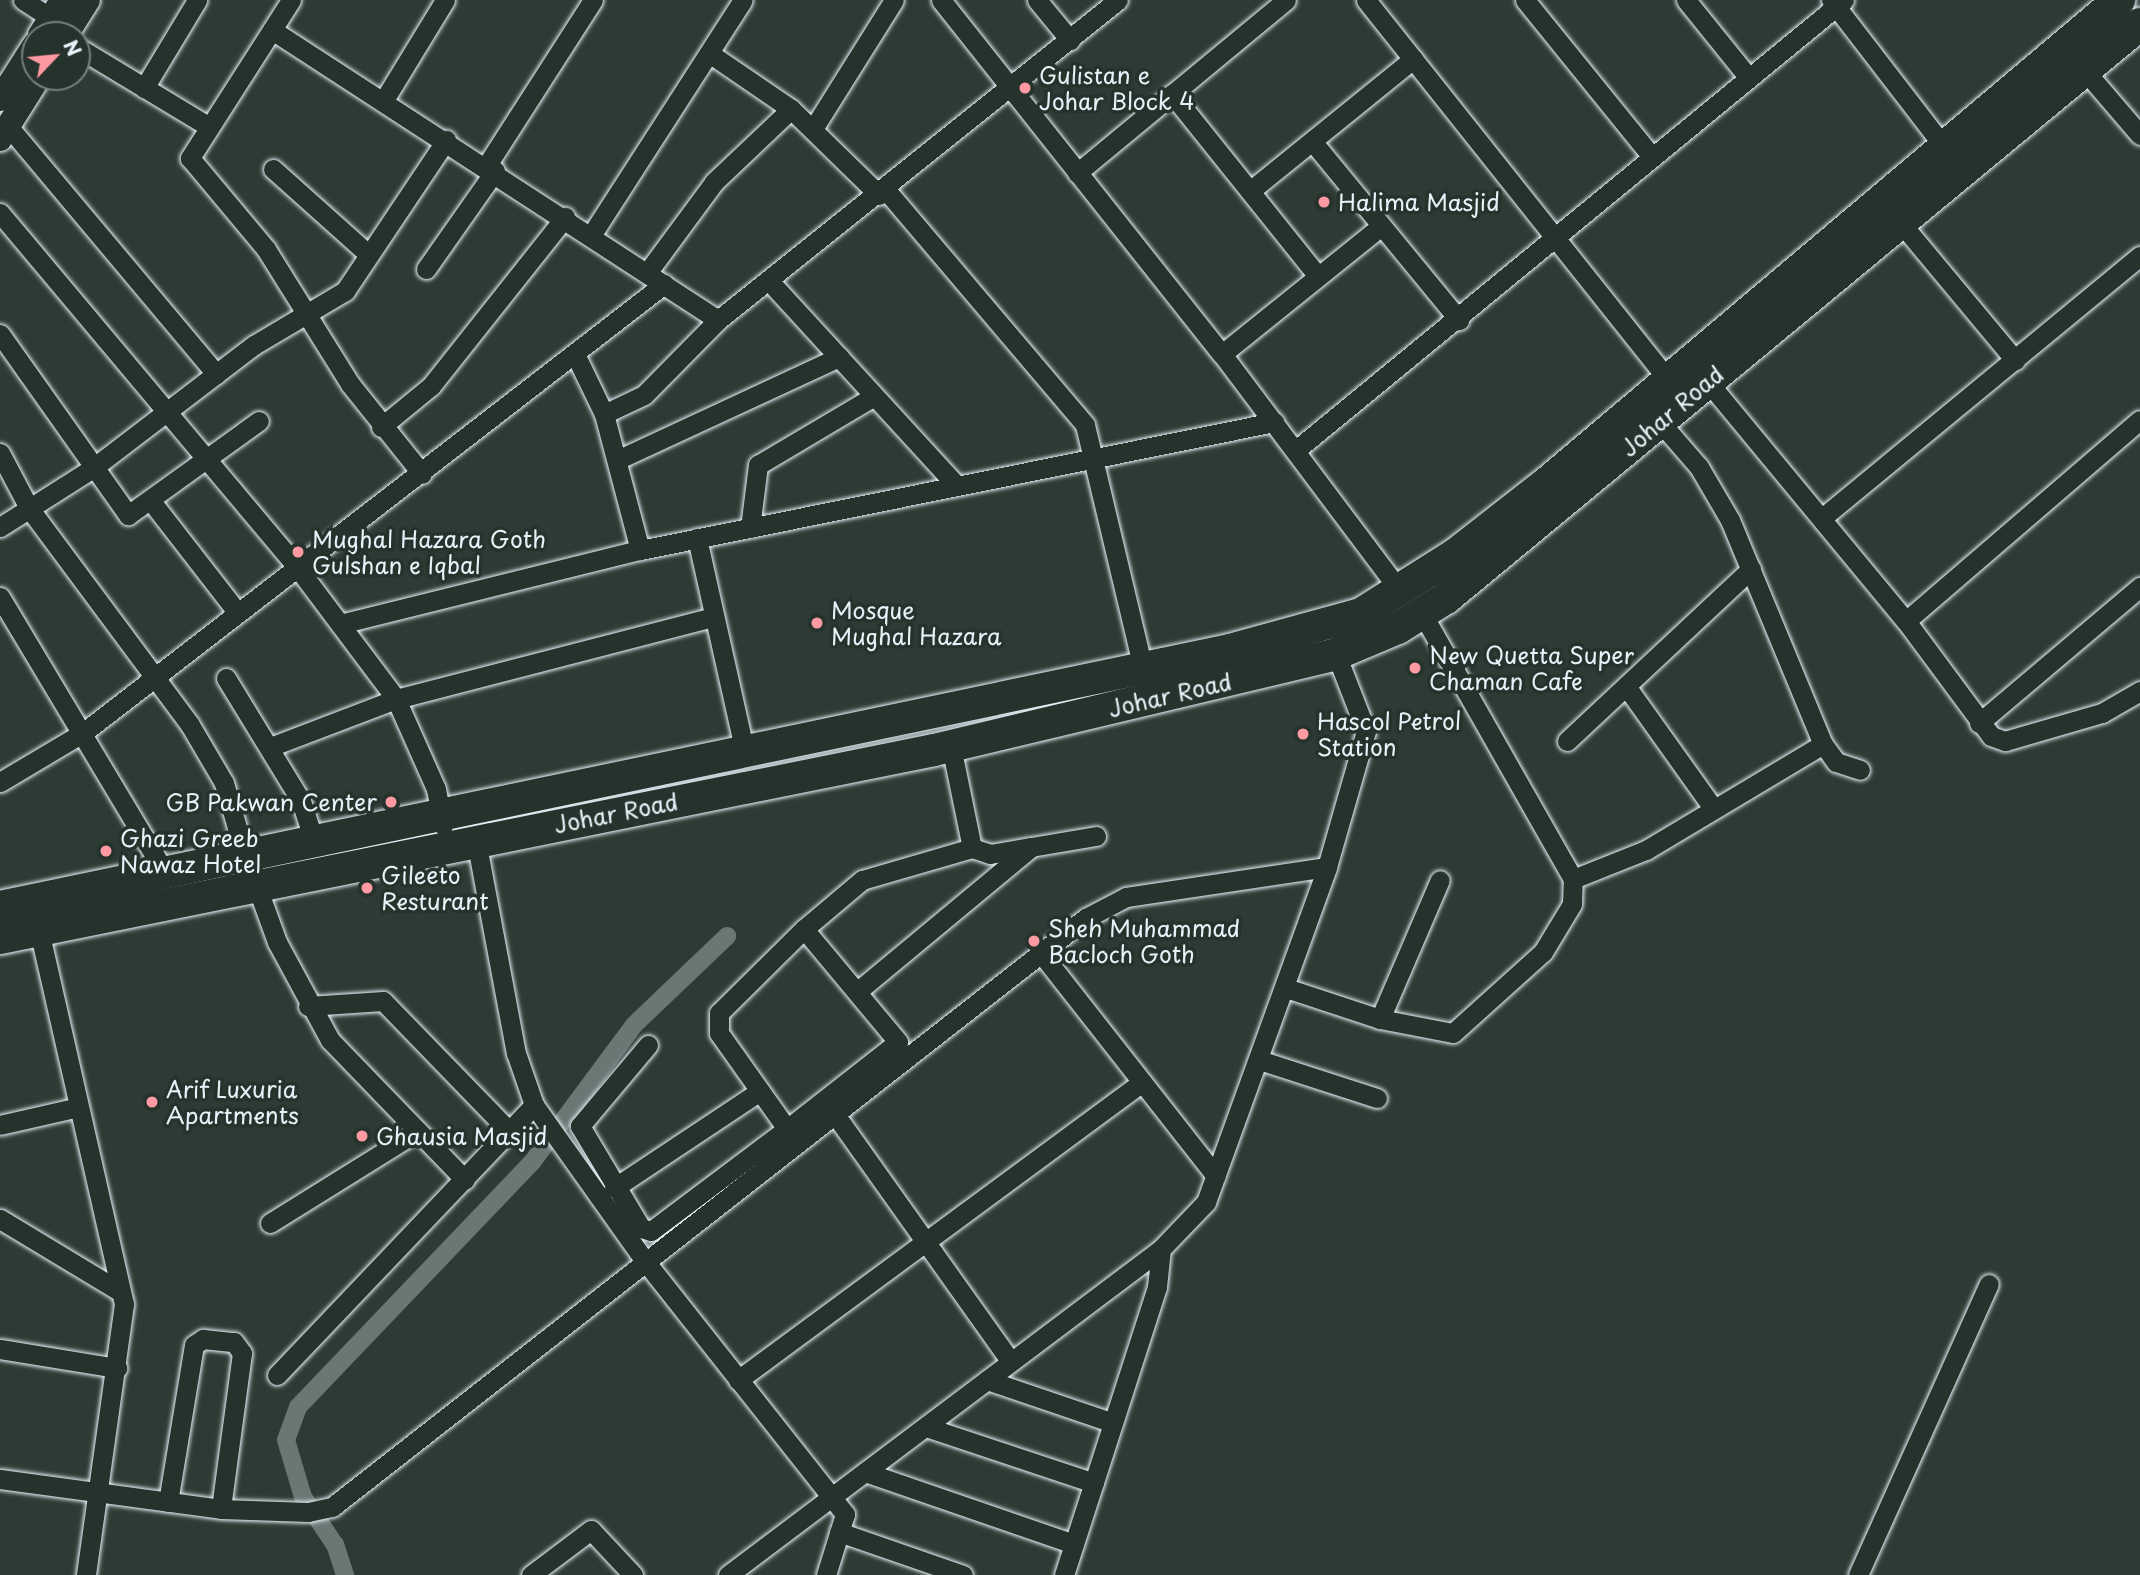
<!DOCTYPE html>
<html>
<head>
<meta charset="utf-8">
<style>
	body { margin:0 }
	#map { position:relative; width:2140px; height:1575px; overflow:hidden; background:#2e3b35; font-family:"Playpen Sans",sans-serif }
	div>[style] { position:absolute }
	.canal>* { height:18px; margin:-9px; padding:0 9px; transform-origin:9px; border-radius:9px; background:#6b7775 }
	.roads { filter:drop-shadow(0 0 2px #e8f1f8) drop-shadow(0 0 2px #e8f1f8) }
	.minor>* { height:19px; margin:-9.5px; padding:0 9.5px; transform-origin:9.5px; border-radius:9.5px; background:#26332d }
	.tertiary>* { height:24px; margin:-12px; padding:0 12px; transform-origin:12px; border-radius:12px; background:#26332d }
	.primary>* { height:32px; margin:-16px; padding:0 16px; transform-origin:16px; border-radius:16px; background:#26332d }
	.dots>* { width:19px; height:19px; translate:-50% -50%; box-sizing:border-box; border:4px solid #26332d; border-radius:50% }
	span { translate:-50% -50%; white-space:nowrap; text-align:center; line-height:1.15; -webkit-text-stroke:7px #26332d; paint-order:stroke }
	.poi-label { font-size:23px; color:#e8f1f8 }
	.left { translate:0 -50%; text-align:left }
	.right { translate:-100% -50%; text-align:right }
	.street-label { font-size:23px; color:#e8f1f8 }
	.north { position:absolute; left:21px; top:21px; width:70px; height:70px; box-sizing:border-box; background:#26332d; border:2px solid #747f7e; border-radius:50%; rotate:64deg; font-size:19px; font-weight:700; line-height:28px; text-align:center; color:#e8f1f8 }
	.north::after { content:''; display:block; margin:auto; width:24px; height:32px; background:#ff9aa2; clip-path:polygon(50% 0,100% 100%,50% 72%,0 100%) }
</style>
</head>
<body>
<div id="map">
	<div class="canal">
		<i style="left:345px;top:1575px;width:32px;rotate:-108deg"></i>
		<i style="left:335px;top:1545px;width:58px;rotate:-123.7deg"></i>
		<i style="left:303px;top:1497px;width:59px;rotate:-106.6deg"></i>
		<i style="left:286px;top:1440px;width:35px;rotate:-70deg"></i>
		<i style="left:298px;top:1407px;width:340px;rotate:-46.3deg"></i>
		<i style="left:533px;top:1161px;width:169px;rotate:-53.4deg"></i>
		<i style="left:634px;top:1025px;width:129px;rotate:-43.7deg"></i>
	</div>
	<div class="roads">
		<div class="minor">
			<i style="left:23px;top:0;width:33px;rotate:33deg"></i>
			<i style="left:291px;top:0;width:188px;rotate:122.6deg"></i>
			<i style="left:190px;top:158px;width:119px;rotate:50.1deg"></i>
			<i style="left:266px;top:249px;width:159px;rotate:58.1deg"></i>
			<i style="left:350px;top:384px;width:115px;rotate:51.3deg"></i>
			<i style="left:941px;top:0;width:452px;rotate:51.6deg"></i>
			<i style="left:1222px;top:354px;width:298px;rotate:53.1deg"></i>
			<i style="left:1037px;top:0;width:52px;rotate:50.5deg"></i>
			<i style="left:1366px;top:0;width:485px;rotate:51.5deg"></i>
			<i style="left:1525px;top:0;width:202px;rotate:51deg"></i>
			<i style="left:1686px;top:0;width:100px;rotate:51.1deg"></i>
			<i style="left:1831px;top:0;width:187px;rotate:52.4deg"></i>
			<i style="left:272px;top:30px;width:532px;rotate:33.03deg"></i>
			<i style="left:77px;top:47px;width:153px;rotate:31.1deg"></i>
			<i style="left:709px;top:53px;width:99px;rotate:34.3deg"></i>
			<i style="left:791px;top:109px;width:123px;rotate:44.3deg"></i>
			<i style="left:2086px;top:72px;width:83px;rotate:49.4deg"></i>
			<i style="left:144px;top:88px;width:103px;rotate:-58.9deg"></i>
			<i style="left:1172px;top:94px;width:233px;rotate:51.3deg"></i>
			<i style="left:384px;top:100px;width:117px;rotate:-58.6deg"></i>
			<i style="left:8px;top:126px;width:324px;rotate:50deg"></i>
			<i style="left:813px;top:129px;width:152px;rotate:-57.9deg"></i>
			<i style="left:1312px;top:141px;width:232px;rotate:50.6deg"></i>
			<i style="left:487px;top:165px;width:196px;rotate:-57.3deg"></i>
			<i style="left:273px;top:169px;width:126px;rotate:41.8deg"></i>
			<i style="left:1077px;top:173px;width:271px;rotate:-39.6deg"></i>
			<i style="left:886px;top:190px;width:308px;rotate:49.7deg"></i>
			<i style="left:1085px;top:425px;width:250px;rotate:76.6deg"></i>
			<i style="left:1250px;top:191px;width:210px;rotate:-39deg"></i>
			<i style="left:0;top:213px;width:462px;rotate:50deg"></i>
			<i style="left:297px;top:567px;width:165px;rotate:53.1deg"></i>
			<i style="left:396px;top:699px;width:98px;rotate:66deg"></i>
			<i style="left:436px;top:789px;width:37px;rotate:79deg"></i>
			<i style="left:1900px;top:222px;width:180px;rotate:50.2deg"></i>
			<i style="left:592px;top:234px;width:278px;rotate:-57.2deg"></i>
			<i style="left:426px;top:269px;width:120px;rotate:-54.9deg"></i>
			<i style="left:647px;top:273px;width:113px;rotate:-53.6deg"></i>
			<i style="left:714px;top:182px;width:106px;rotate:-43.5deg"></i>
			<i style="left:771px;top:283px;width:275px;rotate:47.5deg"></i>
			<i style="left:0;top:334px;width:222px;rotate:54.7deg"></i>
			<i style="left:128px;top:515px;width:161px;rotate:-35.7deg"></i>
			<i style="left:575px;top:354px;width:67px;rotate:64.2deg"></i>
			<i style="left:604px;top:414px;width:141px;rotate:75.2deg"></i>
			<i style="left:1222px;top:354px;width:204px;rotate:-38.8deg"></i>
			<i style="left:1708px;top:382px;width:310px;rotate:50.4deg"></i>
			<i style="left:1906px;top:621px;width:143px;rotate:53.5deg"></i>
			<i style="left:1991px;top:736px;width:15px;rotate:20deg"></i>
			<i style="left:2005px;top:741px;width:101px;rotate:-16.1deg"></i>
			<i style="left:2102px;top:713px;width:44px;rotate:-30.1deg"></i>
			<i style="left:604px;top:414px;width:44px;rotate:-25.4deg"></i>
			<i style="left:644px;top:395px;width:105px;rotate:-45.4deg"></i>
			<i style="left:718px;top:320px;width:512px;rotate:-38.66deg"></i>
			<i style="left:1660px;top:422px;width:60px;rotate:49.1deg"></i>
			<i style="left:1699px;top:467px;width:61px;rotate:59.7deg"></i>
			<i style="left:1730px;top:520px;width:243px;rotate:67.5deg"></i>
			<i style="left:1823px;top:744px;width:22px;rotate:54deg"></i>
			<i style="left:1836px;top:762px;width:25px;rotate:18deg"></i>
			<i style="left:381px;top:427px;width:65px;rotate:-39.4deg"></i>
			<i style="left:431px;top:386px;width:216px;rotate:-51.6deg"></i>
			<i style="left:1296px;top:450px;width:709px;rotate:-39.39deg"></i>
			<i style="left:0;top:453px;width:62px;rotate:62.2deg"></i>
			<i style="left:29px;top:508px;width:270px;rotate:53.4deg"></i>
			<i style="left:190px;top:725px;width:67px;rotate:59.6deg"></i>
			<i style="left:224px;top:783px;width:78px;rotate:73.7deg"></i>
			<i style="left:617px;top:460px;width:245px;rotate:-24.9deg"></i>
			<i style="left:151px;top:501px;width:140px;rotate:52.2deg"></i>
			<i style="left:1822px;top:518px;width:412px;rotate:-39.5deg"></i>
			<i style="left:0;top:527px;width:110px;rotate:-32.4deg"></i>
			<i style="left:93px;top:468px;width:203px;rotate:-37.4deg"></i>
			<i style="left:254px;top:345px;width:106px;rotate:-30.7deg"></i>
			<i style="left:345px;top:291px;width:182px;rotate:-56.2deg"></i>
			<i style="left:750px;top:528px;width:64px;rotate:-82.8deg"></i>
			<i style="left:758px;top:465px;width:135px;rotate:-30.7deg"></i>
			<i style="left:697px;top:538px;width:219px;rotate:77.4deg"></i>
			<i style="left:0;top:597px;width:323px;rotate:59.1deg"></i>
			<i style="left:1906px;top:621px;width:308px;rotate:-40.7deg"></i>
			<i style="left:340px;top:624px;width:309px;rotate:-13.9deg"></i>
			<i style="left:640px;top:550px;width:647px;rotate:-11.41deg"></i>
			<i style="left:226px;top:678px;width:144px;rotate:58.6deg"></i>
			<i style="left:301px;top:801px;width:45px;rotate:72deg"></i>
			<i style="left:1626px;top:686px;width:150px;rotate:54.5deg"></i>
			<i style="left:1979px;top:723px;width:211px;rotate:-40.2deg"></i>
			<i style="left:1567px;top:741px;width:252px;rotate:-43.1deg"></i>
			<i style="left:951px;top:746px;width:104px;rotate:78.4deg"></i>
			<i style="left:270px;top:747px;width:135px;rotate:-20.9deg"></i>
			<i style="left:396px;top:699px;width:327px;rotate:-14.5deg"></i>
			<i style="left:0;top:782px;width:98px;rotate:-30.8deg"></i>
			<i style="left:84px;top:732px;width:733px;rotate:-37.68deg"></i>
			<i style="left:476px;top:840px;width:217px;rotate:79.4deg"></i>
			<i style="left:516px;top:1053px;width:55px;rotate:70.9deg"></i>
			<i style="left:534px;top:1105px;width:191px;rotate:54.6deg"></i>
			<i style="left:645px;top:1261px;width:323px;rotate:51.7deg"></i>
			<i style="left:845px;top:1514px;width:64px;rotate:107.3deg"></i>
			<i style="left:1573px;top:879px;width:79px;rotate:-21.7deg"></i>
			<i style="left:1646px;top:850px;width:206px;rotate:-30.9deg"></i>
			<i style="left:256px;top:884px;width:62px;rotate:70.1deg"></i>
			<i style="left:277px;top:942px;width:111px;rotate:61.6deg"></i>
			<i style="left:330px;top:1040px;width:194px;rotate:46deg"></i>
			<i style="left:804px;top:929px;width:147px;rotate:50.2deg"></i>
			<i style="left:898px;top:1042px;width:141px;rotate:141.9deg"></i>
			<i style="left:787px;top:1129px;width:118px;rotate:-125.3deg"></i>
			<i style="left:719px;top:1033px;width:20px;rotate:-90deg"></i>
			<i style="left:719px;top:1013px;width:120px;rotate:-44.7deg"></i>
			<i style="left:804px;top:929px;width:76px;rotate:-40.2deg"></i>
			<i style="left:862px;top:880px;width:115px;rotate:-16.2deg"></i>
			<i style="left:972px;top:848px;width:19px;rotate:18deg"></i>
			<i style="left:990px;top:854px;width:42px;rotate:-9.7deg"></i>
			<i style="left:39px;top:930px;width:384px;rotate:77.2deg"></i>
			<i style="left:124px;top:1304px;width:274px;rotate:98deg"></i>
			<i style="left:1041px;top:953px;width:283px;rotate:51.9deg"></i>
			<i style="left:1286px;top:988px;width:99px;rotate:18.3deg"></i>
			<i style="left:1380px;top:1019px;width:74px;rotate:10.9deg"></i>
			<i style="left:1453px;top:1033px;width:121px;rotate:-42deg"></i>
			<i style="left:1543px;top:952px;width:56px;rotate:-58.9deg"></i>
			<i style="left:1572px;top:904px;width:25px;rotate:-88deg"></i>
			<i style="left:1573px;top:879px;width:306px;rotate:-119.6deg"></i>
			<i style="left:859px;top:990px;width:224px;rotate:-39.7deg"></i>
			<i style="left:1031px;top:847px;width:66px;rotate:-9.6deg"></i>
			<i style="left:308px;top:1006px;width:75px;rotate:-3.8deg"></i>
			<i style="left:383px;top:1001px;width:182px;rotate:45.9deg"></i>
			<i style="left:1380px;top:1019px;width:151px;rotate:-66.7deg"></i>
			<i style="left:648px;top:1045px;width:106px;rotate:130deg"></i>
			<i style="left:580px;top:1126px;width:119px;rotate:59.1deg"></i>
			<i style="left:641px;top:1228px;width:10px;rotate:17deg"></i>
			<i style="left:651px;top:1231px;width:170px;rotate:-36.9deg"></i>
			<i style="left:1259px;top:1060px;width:124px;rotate:17.9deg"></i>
			<i style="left:834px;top:1113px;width:305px;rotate:54.6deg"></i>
			<i style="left:0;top:1125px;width:77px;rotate:-12.8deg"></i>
			<i style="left:614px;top:1188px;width:175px;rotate:-33.6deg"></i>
			<i style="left:0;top:1219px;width:141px;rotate:31.1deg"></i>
			<i style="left:270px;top:1223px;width:174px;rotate:-31.9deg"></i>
			<i style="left:0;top:1349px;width:119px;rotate:9.2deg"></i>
			<i style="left:277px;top:1375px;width:373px;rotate:-46.4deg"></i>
			<i style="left:738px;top:1380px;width:502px;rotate:-36.41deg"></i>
			<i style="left:987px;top:1380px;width:133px;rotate:18.8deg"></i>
			<i style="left:926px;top:1427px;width:177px;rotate:18.4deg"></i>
			<i style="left:865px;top:1472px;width:221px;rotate:19deg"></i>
			<i style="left:0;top:1479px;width:223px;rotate:7.7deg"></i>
			<i style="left:221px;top:1509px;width:87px;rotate:2deg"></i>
			<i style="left:308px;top:1512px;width:25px;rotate:-12deg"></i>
			<i style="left:332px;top:1507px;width:957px;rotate:-38deg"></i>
			<i style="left:1086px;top:918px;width:45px;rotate:-27.7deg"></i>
			<i style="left:1126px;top:897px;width:203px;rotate:-8.5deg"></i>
			<i style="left:168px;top:1502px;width:159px;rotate:-80.6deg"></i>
			<i style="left:194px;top:1345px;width:11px;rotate:-34deg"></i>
			<i style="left:203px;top:1339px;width:31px;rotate:6deg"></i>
			<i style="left:234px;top:1342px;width:14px;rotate:54deg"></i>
			<i style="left:242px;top:1353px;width:157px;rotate:97.7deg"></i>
			<i style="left:839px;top:1532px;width:131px;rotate:19.1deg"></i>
			<i style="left:531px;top:1575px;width:75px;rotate:-36.9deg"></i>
			<i style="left:591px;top:1530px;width:62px;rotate:47deg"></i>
			<i style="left:728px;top:1575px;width:542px;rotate:-36.98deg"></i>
			<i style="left:1161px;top:1249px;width:65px;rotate:-46.2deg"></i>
			<i style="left:1206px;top:1202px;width:356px;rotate:-70.1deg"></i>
			<i style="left:1327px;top:867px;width:141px;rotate:-74deg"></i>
			<i style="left:1366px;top:731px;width:83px;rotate:-111.3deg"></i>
			<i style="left:1064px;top:1575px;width:303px;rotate:-72.1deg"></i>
			<i style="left:1157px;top:1287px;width:38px;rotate:-84deg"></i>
			<i style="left:1858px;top:1575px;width:319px;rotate:-65.8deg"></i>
		</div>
		<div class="tertiary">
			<i style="left:40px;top:35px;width:41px;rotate:-57.8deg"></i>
			<i style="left:66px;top:35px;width:41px;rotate:-57.8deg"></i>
			<i style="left:0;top:99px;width:65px;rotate:-57.5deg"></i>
			<i style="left:0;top:139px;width:73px;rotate:-57.8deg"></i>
		</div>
		<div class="primary">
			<i style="left:0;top:907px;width:1257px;rotate:-11.8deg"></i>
			<i style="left:1230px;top:650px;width:136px;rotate:-15.4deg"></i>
			<i style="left:1361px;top:614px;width:112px;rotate:-32.3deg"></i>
			<i style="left:1456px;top:554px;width:115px;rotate:-38deg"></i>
			<i style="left:1547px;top:483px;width:749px;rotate:-40.18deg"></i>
			<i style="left:0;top:938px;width:953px;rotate:-11.38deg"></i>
			<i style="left:934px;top:750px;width:413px;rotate:-13.4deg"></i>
			<i style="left:1336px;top:654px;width:67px;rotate:-22.8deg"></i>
			<i style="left:1398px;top:628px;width:57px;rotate:-32deg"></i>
			<i style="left:1446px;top:598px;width:901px;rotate:-39.59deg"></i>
		</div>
	</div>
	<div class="dots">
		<i style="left:1025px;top:88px;background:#ff9aa2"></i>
		<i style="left:1324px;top:202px;background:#ff9aa2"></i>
		<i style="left:298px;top:552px;background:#ff9aa2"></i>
		<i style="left:817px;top:623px;background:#ff9aa2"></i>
		<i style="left:1415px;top:668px;background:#ff9aa2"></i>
		<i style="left:1303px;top:734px;background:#ff9aa2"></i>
		<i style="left:391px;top:802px;background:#ff9aa2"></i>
		<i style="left:106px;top:851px;background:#ff9aa2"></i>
		<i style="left:367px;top:888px;background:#ff9aa2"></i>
		<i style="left:1034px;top:941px;background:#ff9aa2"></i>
		<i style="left:152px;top:1102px;background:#ff9aa2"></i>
		<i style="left:362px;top:1136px;background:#ff9aa2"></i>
	</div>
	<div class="poi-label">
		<span class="left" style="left:1039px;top:88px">Gulistan e<br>Johar Block 4</span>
		<span class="left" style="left:1338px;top:202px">Halima Masjid</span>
		<span class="left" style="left:312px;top:552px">Mughal Hazara Goth<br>Gulshan e Iqbal</span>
		<span class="left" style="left:831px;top:623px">Mosque<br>Mughal Hazara</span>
		<span class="left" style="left:1429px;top:668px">New Quetta Super<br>Chaman Cafe</span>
		<span class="left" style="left:1317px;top:734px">Hascol Petrol<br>Station</span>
		<span class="right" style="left:377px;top:802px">GB Pakwan Center</span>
		<span class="left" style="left:120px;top:851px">Ghazi Greeb<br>Nawaz Hotel</span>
		<span class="left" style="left:381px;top:888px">Gileeto<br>Resturant</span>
		<span class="left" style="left:1048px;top:941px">Sheh Muhammad<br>Bacloch Goth</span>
		<span class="left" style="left:166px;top:1102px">Arif Luxuria<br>Apartments</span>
		<span class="left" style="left:376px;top:1136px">Ghausia Masjid</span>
	</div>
	<div class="street-label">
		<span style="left:1672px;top:411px;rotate:-40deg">Johar Road</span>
		<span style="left:1170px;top:695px;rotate:-13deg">Johar Road</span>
		<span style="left:616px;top:813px;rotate:-11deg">Johar Road</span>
	</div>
	<div class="north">N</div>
</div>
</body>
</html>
